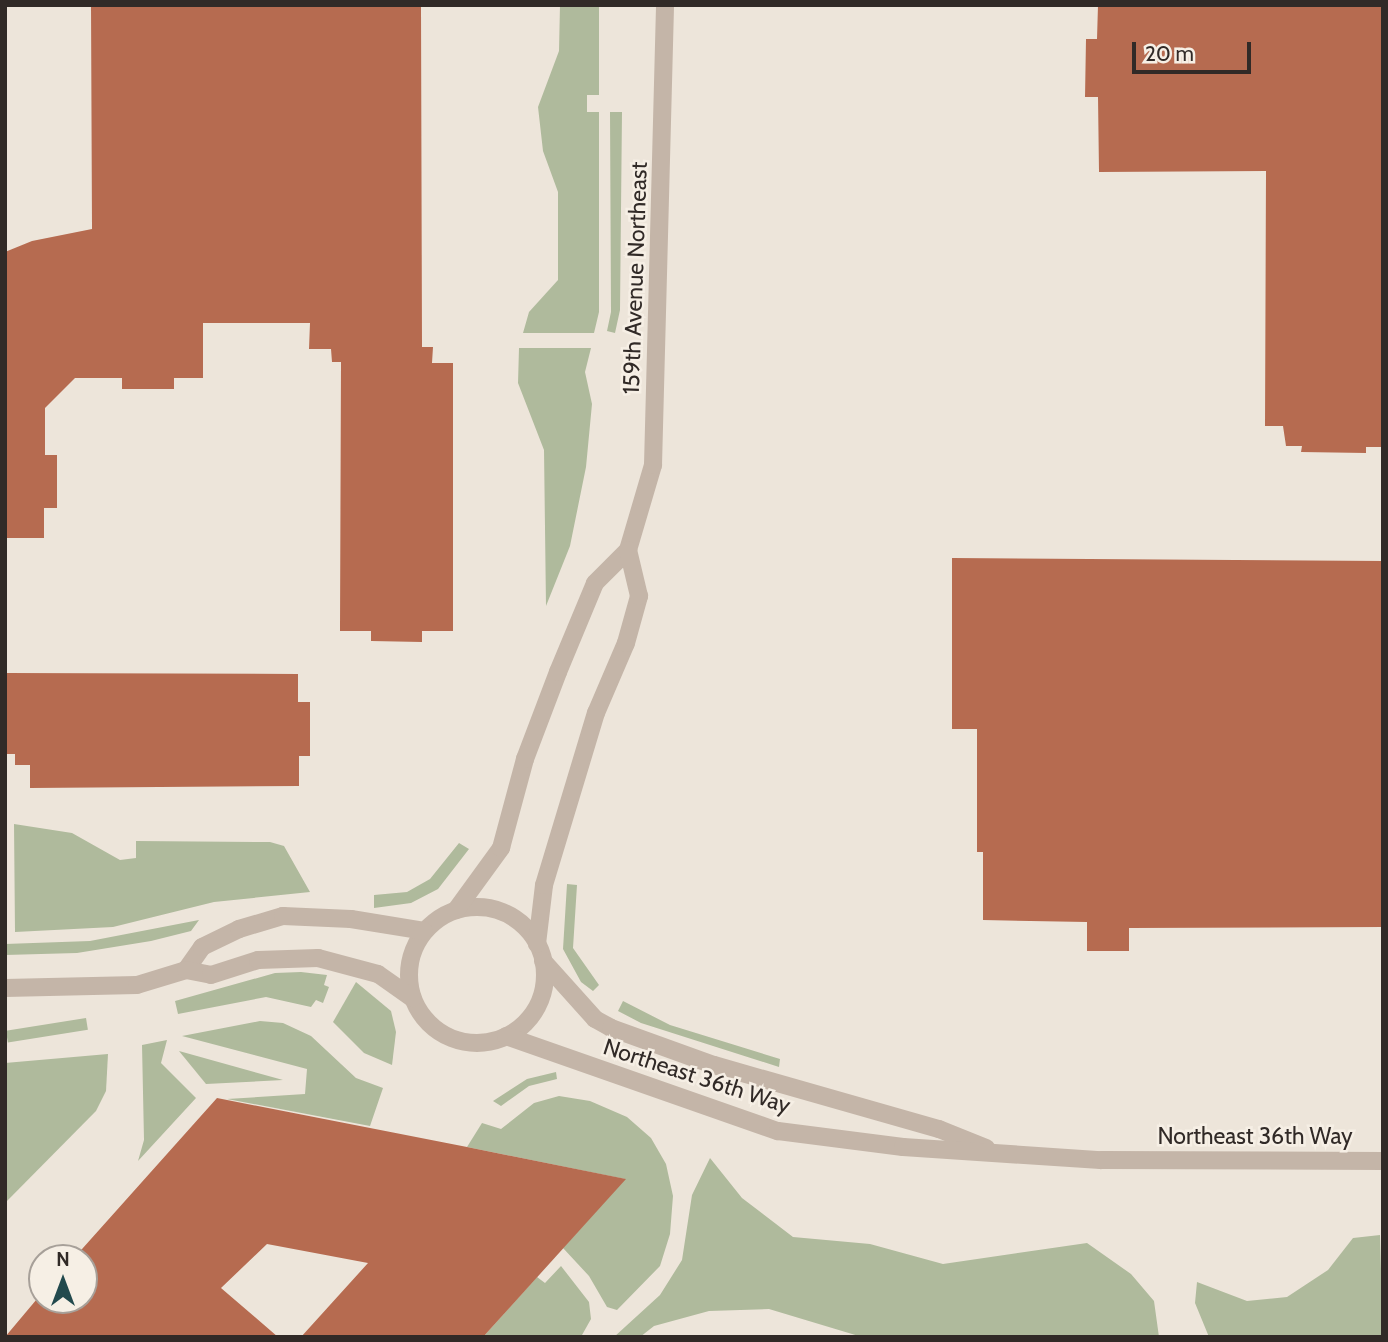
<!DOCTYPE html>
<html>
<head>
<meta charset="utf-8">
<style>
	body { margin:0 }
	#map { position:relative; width:1388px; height:1342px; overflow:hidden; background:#ede5da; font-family:Cabin,sans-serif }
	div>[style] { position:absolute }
	.green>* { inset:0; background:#afba9c; transform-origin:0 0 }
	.building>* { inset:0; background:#b66b50 }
	.minor>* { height:18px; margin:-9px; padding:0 9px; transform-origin:9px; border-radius:9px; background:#c4b5a8 }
	.minor>.ring { margin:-9px; padding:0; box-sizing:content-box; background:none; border:18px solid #c4b5a8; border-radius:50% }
	span { translate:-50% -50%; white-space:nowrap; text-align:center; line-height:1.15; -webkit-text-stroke:5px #f6efe5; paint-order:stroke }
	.street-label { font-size:23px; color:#312a27 }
	.frame { position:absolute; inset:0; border:7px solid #312a27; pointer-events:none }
	.north { position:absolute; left:28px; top:1244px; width:70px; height:70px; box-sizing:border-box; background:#f6efe5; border:2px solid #a7a099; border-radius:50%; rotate:0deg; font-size:19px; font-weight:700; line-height:28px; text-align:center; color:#312a27 }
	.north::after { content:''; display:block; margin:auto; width:24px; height:32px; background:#22494d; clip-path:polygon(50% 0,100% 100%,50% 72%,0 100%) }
	.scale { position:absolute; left:1132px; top:42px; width:119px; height:32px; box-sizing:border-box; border:4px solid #312a27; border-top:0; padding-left:9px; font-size:21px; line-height:24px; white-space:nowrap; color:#312a27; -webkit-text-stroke:5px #f6efe5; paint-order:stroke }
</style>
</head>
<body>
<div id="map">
	<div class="green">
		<i style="clip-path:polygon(560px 5px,599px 5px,599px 95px,587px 95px,587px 112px,599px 112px,599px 312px,594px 333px,523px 333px,529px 312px,558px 280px,558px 192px,543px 151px,538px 107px,559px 51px)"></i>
		<i style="clip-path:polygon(610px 112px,622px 112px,620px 310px,615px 333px,607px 331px,611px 312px)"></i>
		<i style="clip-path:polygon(519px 348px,591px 348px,585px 372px,592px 404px,586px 467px,570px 546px,546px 606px,544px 450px,518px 383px)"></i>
		<i style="clip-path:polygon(14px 824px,72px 833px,120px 860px,136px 858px,136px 841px,270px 842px,284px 846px,310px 892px,214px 902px,113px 927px,15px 932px)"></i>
		<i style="clip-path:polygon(459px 843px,469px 849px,438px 889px,411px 903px,374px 908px,374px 895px,407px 892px,430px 879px)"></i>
		<i style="clip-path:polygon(567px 884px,577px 885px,573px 948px,599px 985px,593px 991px,581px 982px,563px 949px)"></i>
		<i style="clip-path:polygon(199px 920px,191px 931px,151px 941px,77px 953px,5px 955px,5px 944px,90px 941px)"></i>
		<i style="clip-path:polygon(301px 972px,327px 975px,324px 985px,329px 987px,323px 1003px,316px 1000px,311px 1007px,266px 997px,178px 1014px,175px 1001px,275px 973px)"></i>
		<i style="clip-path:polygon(356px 982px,391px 1011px,396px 1032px,392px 1065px,364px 1053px,333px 1022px)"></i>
		<i style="clip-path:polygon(623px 1001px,670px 1025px,780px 1059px,779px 1067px,641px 1023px,618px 1011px)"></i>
		<i style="left:86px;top:1018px;width:12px;height:81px;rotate:81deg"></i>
		<i style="clip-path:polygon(260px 1021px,283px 1023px,311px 1036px,356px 1078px,383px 1088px,370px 1126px,227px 1099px,305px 1094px,307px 1069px,182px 1036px)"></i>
		<i style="clip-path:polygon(167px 1040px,161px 1063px,196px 1098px,138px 1161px,144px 1140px,142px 1045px)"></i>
		<i style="clip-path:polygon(179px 1051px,283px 1080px,206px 1084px)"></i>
		<i style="clip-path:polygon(108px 1054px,106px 1091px,96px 1111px,5px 1203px,5px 1063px)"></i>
		<i style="clip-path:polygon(556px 1072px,557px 1079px,529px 1086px,501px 1106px,493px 1101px,527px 1079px)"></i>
		<i style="clip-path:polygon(559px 1096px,590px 1101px,627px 1117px,651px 1138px,666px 1164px,673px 1196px,670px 1234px,660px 1266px,617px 1310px,607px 1307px,589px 1276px,563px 1248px,625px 1179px,467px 1147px,482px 1123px,501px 1129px,534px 1103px)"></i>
		<i style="clip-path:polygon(710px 1158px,742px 1198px,793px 1237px,870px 1244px,943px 1264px,1087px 1243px,1131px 1274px,1154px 1301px,1159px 1337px,862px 1337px,769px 1309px,709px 1311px,654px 1326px,640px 1337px,614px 1337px,660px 1295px,682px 1260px,692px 1195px)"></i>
		<i style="clip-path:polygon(1380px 1235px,1383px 1337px,1209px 1337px,1195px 1303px,1197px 1282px,1247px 1301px,1287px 1297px,1328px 1270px,1353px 1238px)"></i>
		<i style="clip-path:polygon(561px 1266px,589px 1302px,591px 1319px,582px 1335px,483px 1337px,537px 1277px,545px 1283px)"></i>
	</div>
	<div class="building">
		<i style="clip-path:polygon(91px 5px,421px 5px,422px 347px,433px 347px,432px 363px,453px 363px,453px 631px,422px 631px,422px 642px,371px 641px,371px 631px,340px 631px,341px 362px,332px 362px,331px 349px,309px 349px,310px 323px,203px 323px,203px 378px,174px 378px,174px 389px,122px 389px,122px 378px,75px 378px,45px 408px,45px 455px,57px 455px,57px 508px,44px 508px,44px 538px,5px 538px,5px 252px,32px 241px,92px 229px)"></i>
		<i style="clip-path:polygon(1098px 5px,1383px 5px,1383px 447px,1366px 447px,1366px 453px,1301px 452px,1302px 446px,1286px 446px,1283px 426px,1265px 426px,1266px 171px,1099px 172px,1098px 97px,1085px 97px,1086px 39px,1097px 39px)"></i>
		<i style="clip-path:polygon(952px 558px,1383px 561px,1383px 927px,1129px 928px,1129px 951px,1087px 951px,1087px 922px,983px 920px,983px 852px,977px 852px,977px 729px,952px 729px)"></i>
		<i style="clip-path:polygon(5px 673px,298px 674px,298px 702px,310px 702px,310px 756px,299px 756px,299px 786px,30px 788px,30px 765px,15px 765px,15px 754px,5px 754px)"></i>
		<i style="clip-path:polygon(217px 1098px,467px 1147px,626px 1179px,483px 1337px,301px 1337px,368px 1263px,267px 1244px,221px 1288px,278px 1337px,5px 1337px,42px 1293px,42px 1300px,84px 1300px,84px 1258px,74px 1258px)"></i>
	</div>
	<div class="minor">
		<i class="ring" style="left:409px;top:907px;width:118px;height:118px"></i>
		<i style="left:456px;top:910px;width:77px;rotate:-54deg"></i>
		<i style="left:501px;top:848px;width:92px;rotate:-74.9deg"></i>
		<i style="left:525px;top:759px;width:93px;rotate:-69.2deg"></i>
		<i style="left:558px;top:672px;width:96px;rotate:-67.4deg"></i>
		<i style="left:595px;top:583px;width:47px;rotate:-45deg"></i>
		<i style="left:628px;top:550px;width:89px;rotate:-73.6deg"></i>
		<i style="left:653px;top:465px;width:460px;rotate:-88.5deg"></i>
		<i style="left:537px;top:944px;width:59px;rotate:-83.2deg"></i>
		<i style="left:544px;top:885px;width:180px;rotate:-73.2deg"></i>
		<i style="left:596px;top:713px;width:76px;rotate:-66.8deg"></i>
		<i style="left:626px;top:643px;width:49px;rotate:-74.5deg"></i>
		<i style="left:639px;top:596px;width:47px;rotate:-103.4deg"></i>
		<i style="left:543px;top:961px;width:78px;rotate:48.1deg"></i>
		<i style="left:595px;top:1019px;width:18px;rotate:29deg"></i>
		<i style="left:611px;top:1028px;width:109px;rotate:19.8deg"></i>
		<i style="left:714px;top:1065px;width:234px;rotate:15.9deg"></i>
		<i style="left:939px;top:1129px;width:51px;rotate:22deg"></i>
		<i style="left:186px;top:970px;width:28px;rotate:-55deg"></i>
		<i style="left:202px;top:947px;width:41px;rotate:-25.9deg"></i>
		<i style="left:239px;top:929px;width:46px;rotate:-16.5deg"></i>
		<i style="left:283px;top:916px;width:68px;rotate:2.5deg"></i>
		<i style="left:351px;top:919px;width:74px;rotate:9.3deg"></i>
		<i style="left:5px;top:988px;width:132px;rotate:-1.3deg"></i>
		<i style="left:137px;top:985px;width:51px;rotate:-17deg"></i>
		<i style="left:186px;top:970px;width:25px;rotate:11deg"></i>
		<i style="left:211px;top:975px;width:49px;rotate:-17.7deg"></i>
		<i style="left:258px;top:960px;width:60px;rotate:-1.9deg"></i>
		<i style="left:318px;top:958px;width:62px;rotate:14.9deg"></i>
		<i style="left:378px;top:974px;width:42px;rotate:35.2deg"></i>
		<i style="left:506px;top:1036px;width:288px;rotate:19.3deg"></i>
		<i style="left:778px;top:1131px;width:126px;rotate:7.3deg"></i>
		<i style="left:903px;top:1147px;width:198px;rotate:3.8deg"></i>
		<i style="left:1101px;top:1160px;width:282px;rotate:0.2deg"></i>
	</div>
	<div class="street-label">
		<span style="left:635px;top:278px;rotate:-88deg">159th Avenue Northeast</span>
		<span style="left:697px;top:1076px;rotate:18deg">Northeast 36th Way</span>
		<span style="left:1255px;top:1136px">Northeast 36th Way</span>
	</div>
	<div class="frame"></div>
	<div class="north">N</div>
	<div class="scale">20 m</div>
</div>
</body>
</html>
